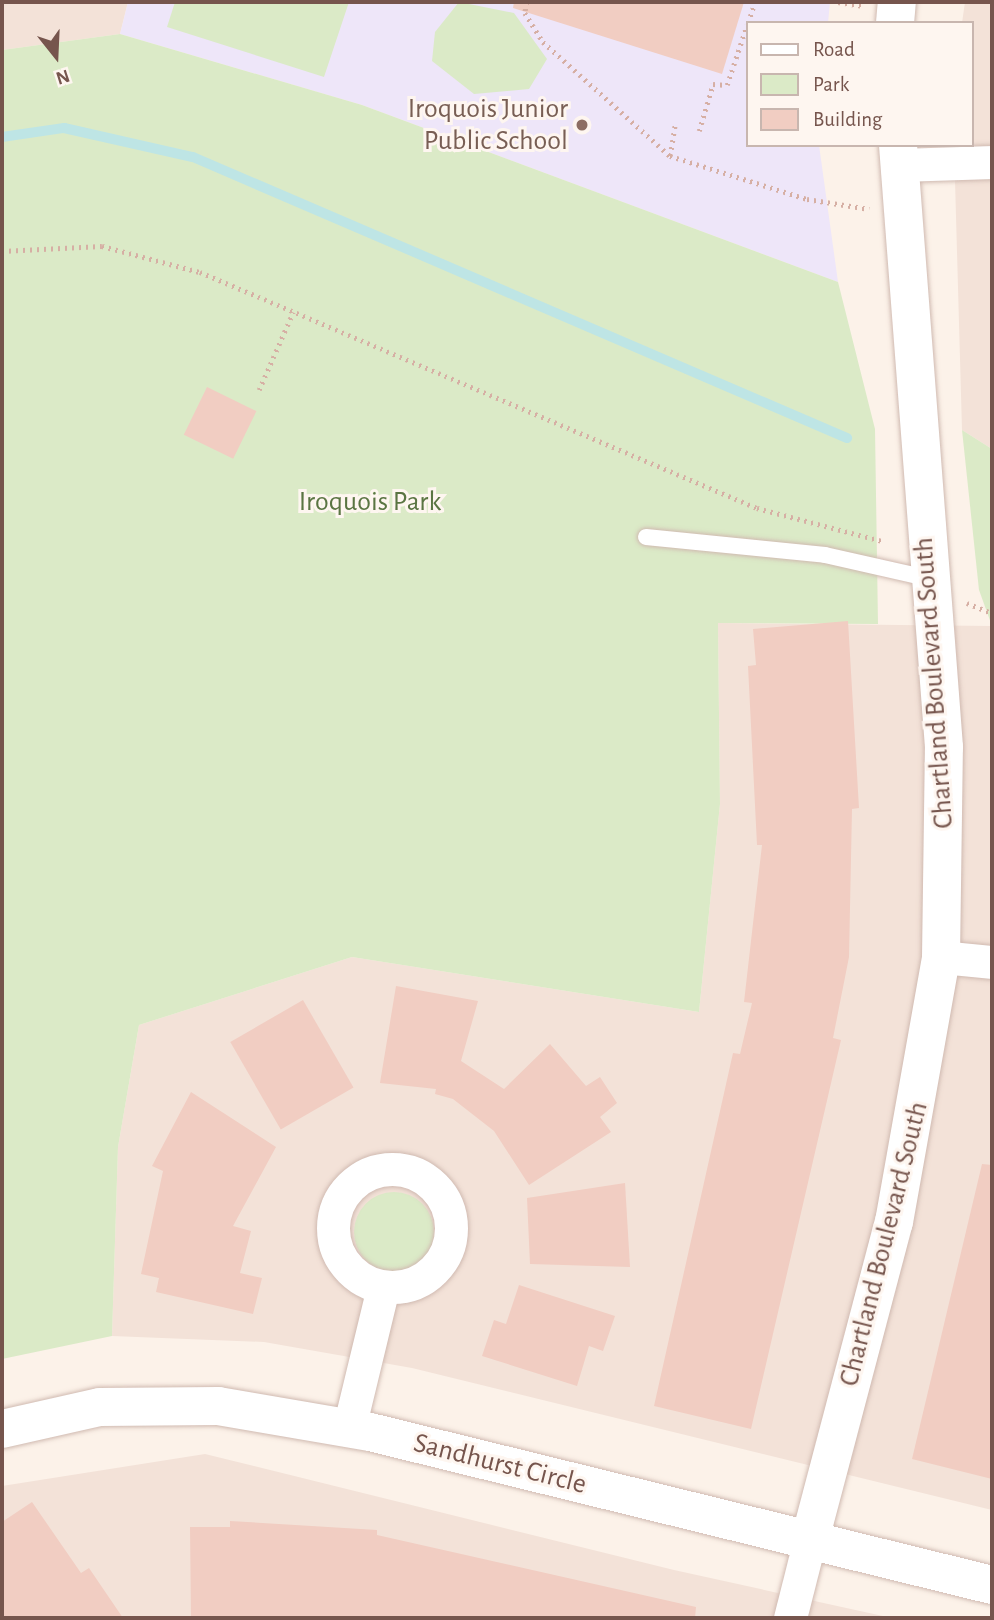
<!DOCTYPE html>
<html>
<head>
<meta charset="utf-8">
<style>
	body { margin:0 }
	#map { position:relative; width:994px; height:1620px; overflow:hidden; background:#fcf2e9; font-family:"Alegreya Sans",sans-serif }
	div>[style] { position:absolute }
	.residential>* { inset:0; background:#f3e2d8 }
	.education>* { inset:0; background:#eee6f9 }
	.green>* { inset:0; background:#dbeac7 }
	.round { border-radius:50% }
	.stream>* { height:10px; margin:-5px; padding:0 5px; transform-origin:5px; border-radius:5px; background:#bee5e5 }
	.building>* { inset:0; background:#f1cdc2; transform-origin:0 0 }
	.path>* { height:4.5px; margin-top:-2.25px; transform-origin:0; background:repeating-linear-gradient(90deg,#d6afa4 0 2px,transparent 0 7px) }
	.roads { filter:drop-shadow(0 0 2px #d0bab1) drop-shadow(0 0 2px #d0bab1) }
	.service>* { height:16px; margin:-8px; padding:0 8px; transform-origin:8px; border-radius:8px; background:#fff }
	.minor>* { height:33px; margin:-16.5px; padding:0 16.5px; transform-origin:16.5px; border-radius:16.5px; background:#fff }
	.minor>.ring { margin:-16.5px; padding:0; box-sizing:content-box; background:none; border:33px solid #fff; border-radius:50% }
	.tertiary>* { height:38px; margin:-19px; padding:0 19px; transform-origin:19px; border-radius:19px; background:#fff }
	.dots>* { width:19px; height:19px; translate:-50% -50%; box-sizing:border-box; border:4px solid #fef6f0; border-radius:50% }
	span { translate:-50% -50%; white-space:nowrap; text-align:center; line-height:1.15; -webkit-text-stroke:6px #fef6f0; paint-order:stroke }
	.education-label { font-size:28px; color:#785e54 }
	.right { translate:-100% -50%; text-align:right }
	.park-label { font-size:28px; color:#5a7542 }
	.street-label { font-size:28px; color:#76554d }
	.frame { position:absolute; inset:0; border:4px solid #76554d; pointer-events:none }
	.legend { position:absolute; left:746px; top:21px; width:228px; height:126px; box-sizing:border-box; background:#fef6f0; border:2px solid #c8b6af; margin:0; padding:9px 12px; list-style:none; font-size:21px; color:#76554d }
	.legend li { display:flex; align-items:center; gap:14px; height:35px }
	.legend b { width:35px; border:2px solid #c8b6af }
	.north { position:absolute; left:21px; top:21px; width:70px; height:70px; -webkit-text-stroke:5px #fef6f0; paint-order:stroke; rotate:162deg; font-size:19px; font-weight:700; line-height:28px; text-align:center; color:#76554d }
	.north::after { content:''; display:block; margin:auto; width:24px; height:32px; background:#76554d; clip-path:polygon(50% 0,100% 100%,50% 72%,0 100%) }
</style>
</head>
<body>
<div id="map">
	<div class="residential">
		<i style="clip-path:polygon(2px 2px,128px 2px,120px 34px,2px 50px)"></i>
		<i style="clip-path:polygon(965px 2px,992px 2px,992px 449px,962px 430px,954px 145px,971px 145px,971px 23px,962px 23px)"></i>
		<i style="clip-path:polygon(718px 623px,992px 626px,992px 1510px,412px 1368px,264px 1342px,112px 1336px,118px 1147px,139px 1025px,352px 957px,699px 1012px,720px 804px)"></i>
		<i style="clip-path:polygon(205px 1454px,674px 1570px,892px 1618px,2px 1618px,2px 1486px)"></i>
	</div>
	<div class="education">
		<i style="clip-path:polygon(128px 2px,830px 2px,828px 23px,747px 23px,747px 145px,819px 145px,838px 282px,362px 105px,120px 34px)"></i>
	</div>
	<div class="green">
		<i style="clip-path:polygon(175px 2px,349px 2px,324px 77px,167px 27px)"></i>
		<i style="clip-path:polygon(459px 2px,514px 13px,547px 59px,529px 89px,474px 94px,432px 61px,435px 32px)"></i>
		<i style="clip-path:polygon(120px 34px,362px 105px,838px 282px,875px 429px,878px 624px,718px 623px,720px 804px,699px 1012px,352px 957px,139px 1025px,118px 1147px,112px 1336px,2px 1359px,2px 50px)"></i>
		<i style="clip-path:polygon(962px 430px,992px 449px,992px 626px,979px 590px)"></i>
		<i class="round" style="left:354px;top:1192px;width:80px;height:80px"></i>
	</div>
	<div class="stream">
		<i style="left:2px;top:137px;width:63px;rotate:-8.3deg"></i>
		<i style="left:64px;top:128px;width:132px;rotate:12.7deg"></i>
		<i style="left:193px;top:157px;width:712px;rotate:23.25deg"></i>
	</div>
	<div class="building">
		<i style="clip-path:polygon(514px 2px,744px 2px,722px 74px,513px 8px)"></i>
		<i style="left:207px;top:387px;width:55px;height:53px;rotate:26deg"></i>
		<i style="clip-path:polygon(848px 621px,859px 808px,852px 809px,849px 957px,833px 1038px,841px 1040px,751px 1429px,654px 1406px,733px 1053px,740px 1054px,752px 1003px,744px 1002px,762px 845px,757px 845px,748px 666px,756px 665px,753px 629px)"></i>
		<i style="clip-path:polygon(396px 986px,478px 1001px,461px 1061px,504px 1089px,550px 1044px,586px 1086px,600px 1077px,617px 1103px,600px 1117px,611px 1132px,529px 1185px,494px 1131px,453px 1099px,435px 1094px,436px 1089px,380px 1083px)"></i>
		<i style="left:303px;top:1000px;width:101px;height:84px;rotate:60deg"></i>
		<i style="clip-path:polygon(191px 1092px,276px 1147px,233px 1226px,251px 1231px,240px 1273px,262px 1278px,253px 1314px,156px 1292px,159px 1278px,141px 1274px,163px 1171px,152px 1166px)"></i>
		<i style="clip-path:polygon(982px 1164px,992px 1165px,992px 1479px,912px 1459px)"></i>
		<i style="clip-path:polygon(625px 1183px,630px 1267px,530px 1264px,527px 1198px)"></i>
		<i style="clip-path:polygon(519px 1285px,615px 1316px,603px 1351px,589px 1346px,577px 1386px,482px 1356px,494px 1320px,506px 1324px)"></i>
		<i style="clip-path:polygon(32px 1502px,81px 1573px,89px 1568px,123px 1618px,2px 1618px,2px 1522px)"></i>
		<i style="clip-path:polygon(230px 1521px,377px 1530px,377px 1535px,696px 1607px,695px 1618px,191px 1618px,190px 1527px,230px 1527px)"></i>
	</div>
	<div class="path">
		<i style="left:527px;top:2px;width:11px;rotate:100deg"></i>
		<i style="left:525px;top:13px;width:34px;rotate:58deg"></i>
		<i style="left:543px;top:42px;width:171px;rotate:41.9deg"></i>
		<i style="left:670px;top:156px;width:144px;rotate:17.4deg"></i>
		<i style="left:807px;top:199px;width:63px;rotate:9.2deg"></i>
		<i style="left:838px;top:2px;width:26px;rotate:9deg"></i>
		<i style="left:748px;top:23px;width:22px;rotate:-72deg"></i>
		<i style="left:699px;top:131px;width:49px;rotate:-73.4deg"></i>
		<i style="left:713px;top:84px;width:14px;rotate:4deg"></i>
		<i style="left:727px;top:85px;width:63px;rotate:-71.6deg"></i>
		<i style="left:670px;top:156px;width:32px;rotate:-81deg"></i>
		<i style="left:2px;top:251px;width:100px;rotate:-2.9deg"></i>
		<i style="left:102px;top:246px;width:101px;rotate:14.9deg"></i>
		<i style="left:200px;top:272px;width:605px;rotate:22.96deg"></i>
		<i style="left:757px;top:508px;width:129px;rotate:14.8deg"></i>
		<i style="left:259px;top:390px;width:85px;rotate:-66.4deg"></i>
		<i style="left:967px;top:603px;width:27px;rotate:22deg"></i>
	</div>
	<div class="roads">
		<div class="service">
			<i style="left:646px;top:537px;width:180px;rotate:5.7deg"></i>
			<i style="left:825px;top:555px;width:105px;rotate:12.7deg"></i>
		</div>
		<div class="minor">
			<i style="left:900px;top:165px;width:92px;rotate:-1.9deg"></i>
			<i style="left:941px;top:957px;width:51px;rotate:5.6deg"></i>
			<i class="ring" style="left:333px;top:1169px;width:85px;height:85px"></i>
			<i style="left:349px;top:1428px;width:145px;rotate:-76.4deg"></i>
			<i style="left:790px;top:1618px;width:77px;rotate:-75.8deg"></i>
		</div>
		<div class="tertiary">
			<i style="left:895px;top:23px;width:21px;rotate:-85deg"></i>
			<i style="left:2px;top:1429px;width:100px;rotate:-12.7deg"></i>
			<i style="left:100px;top:1407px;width:118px;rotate:-0.5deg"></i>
			<i style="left:218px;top:1406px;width:154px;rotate:9.7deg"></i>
			<i style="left:370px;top:1432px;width:641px;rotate:13.82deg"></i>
			<i style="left:809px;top:1543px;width:332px;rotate:-75.2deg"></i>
			<i style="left:894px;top:1222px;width:269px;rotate:-79.9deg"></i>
			<i style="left:941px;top:957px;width:210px;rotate:-89.2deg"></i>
			<i style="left:944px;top:747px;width:604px;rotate:-94.37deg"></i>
		</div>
	</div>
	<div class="dots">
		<i style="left:582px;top:125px;background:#8d6e63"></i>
	</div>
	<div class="education-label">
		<span class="right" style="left:568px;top:125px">Iroquois Junior<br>Public School</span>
	</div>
	<div class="park-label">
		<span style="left:370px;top:502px">Iroquois Park</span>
	</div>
	<div class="street-label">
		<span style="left:934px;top:683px;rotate:-94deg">Chartland Boulevard South</span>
		<span style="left:884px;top:1244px;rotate:-76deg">Chartland Boulevard South</span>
		<span style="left:500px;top:1464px;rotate:14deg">Sandhurst Circle</span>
	</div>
	<div class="frame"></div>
	<ul class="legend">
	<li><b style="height:9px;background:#fff"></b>Road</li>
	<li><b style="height:19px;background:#dbeac7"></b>Park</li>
	<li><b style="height:19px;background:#f1cdc2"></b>Building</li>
	</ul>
	<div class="north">N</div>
</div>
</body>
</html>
